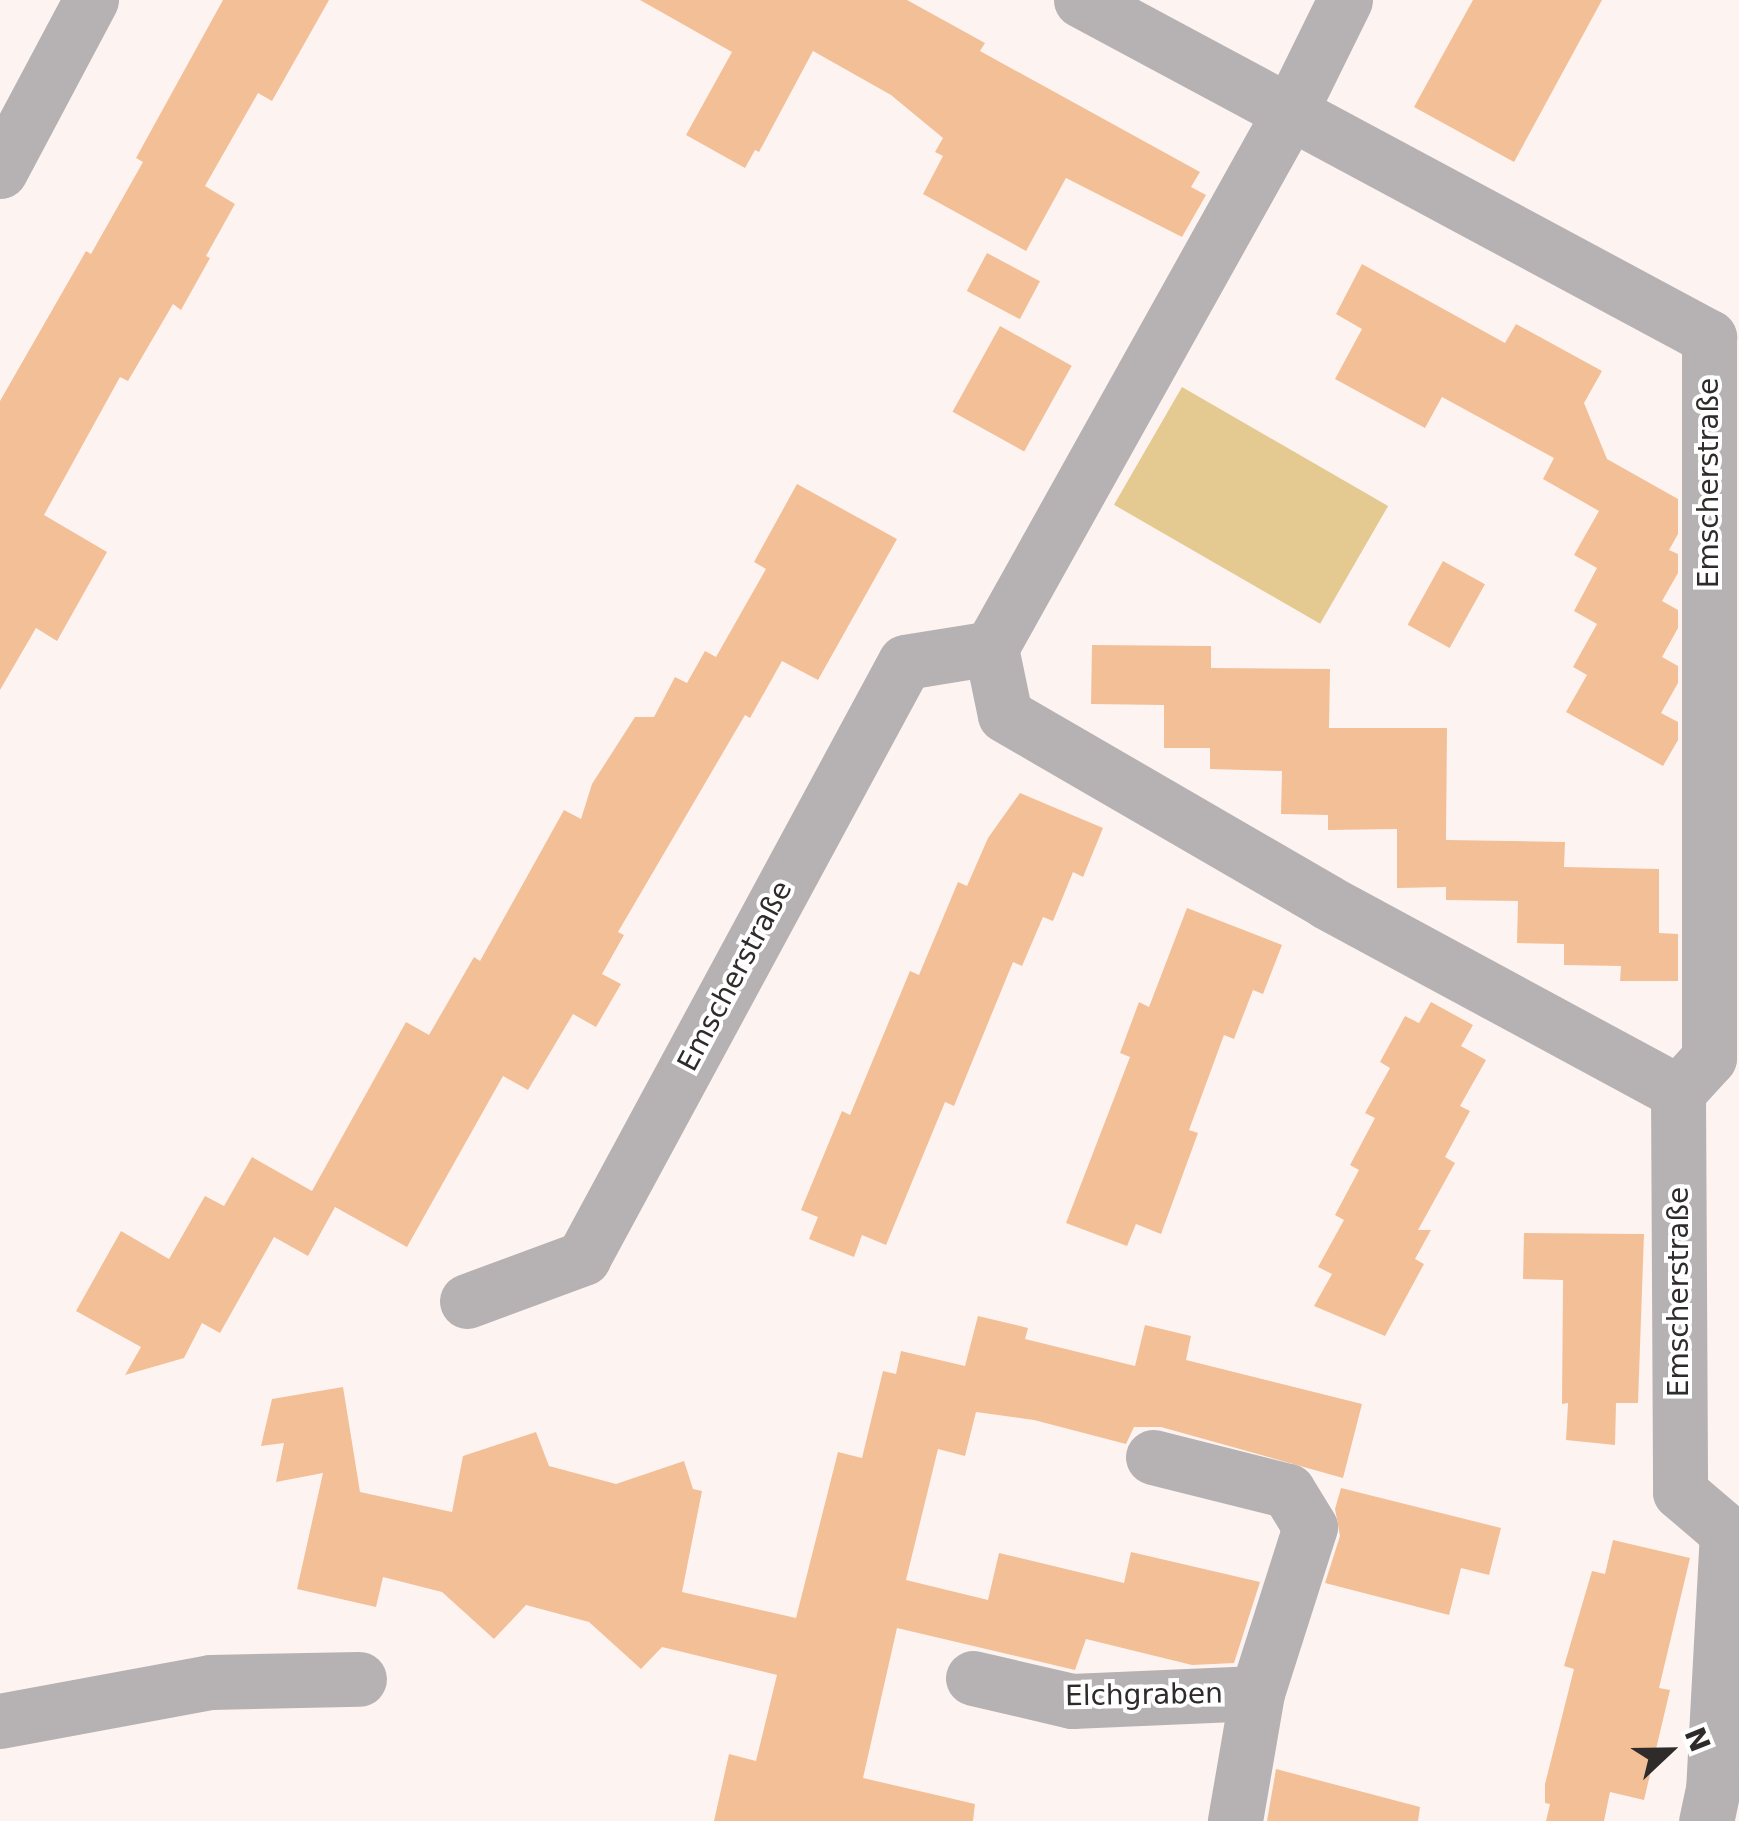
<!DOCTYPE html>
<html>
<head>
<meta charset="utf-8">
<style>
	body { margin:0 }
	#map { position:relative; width:1739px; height:1821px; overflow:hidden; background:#fdf4f2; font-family:"DejaVu Sans",sans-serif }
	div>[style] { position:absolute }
	.green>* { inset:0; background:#e4c990; transform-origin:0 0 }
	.building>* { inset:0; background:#f3bf96; transform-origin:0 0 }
	.minor>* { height:55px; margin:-27.5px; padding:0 27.5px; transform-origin:27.5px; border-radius:27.5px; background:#b6b2b3 }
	span { translate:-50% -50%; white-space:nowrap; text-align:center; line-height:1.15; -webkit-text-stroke:8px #fff; paint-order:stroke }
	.street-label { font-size:28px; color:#2e2b2a }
	.north { position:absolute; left:1619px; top:1701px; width:100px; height:100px; -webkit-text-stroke:8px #fff; paint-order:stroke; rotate:68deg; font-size:28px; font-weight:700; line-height:40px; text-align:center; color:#2e2b2a }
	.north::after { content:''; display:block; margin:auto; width:35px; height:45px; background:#2e2b2a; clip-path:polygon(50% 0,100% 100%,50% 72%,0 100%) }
</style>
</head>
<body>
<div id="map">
	<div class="green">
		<i style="left:1182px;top:387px;width:238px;height:136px;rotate:30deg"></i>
	</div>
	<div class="building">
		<i style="clip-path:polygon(223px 0,329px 0,272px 101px,258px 93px,205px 186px,235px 204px,206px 256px,210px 258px,181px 310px,173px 304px,128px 381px,120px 377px,44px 515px,107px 552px,57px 641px,36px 628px,0 690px,0 401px,86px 251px,91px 254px,143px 162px,136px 158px)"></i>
		<i style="clip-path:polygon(640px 0,907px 0,985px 43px,980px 51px,1200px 172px,1191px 187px,1206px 195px,1182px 237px,1066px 178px,1026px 251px,923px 194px,943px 156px,935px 152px,943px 138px,891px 95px,813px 51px,759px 152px,755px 150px,745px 168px,686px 135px,732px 52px)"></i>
		<i style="clip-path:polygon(1473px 0,1602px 0,1514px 162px,1414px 107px)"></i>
		<i style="left:987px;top:253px;width:60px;height:43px;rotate:28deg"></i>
		<i style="clip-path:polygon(1362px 264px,1505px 343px,1516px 324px,1602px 371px,1584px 403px,1607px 459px,1678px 499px,1678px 534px,1669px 550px,1678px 554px,1678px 573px,1662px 601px,1678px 610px,1678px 628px,1662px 657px,1678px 666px,1678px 683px,1661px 713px,1678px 722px,1678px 740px,1663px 766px,1566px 712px,1587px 675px,1573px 667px,1597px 624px,1574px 611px,1597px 568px,1574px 555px,1599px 511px,1543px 479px,1554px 458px,1442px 397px,1425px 428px,1335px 379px,1362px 329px,1336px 314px)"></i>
		<i style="left:1000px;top:326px;width:82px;height:98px;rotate:29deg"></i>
		<i style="clip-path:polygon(797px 484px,897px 539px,818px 680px,782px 661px,750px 718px,745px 715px,618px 932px,624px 935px,602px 974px,621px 984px,596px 1027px,573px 1014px,528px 1090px,503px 1076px,407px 1247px,335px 1207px,308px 1256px,274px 1237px,220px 1333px,202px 1323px,184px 1358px,125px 1375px,141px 1347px,76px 1311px,121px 1231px,169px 1259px,205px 1196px,224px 1206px,252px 1157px,312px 1191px,406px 1022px,429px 1035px,474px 957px,480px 961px,564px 810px,581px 819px,592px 784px,635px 717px,654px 717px,675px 677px,687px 683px,705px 651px,716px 657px,766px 569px,754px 562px)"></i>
		<i style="left:1443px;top:561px;width:48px;height:73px;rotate:29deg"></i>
		<i style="clip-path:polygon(1092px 645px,1211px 646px,1211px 668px,1330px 669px,1329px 728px,1447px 728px,1446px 840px,1565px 842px,1564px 867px,1659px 869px,1659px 933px,1678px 934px,1678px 981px,1620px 981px,1621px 966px,1564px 965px,1564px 944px,1517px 943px,1518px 901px,1446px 900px,1446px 887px,1397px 888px,1397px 829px,1328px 830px,1328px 815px,1281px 814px,1282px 771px,1210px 769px,1210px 748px,1164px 748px,1164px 705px,1091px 704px)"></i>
		<i style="clip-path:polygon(1020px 793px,1103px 828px,1083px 877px,1073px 872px,1053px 921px,1043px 917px,1022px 966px,1013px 962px,954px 1106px,945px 1102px,886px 1245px,862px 1235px,854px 1257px,809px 1239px,818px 1217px,801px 1210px,842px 1111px,850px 1115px,910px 971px,919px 975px,958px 882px,967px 886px,988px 838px)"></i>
		<i style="clip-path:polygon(1187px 908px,1282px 945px,1263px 994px,1253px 990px,1234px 1039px,1224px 1035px,1189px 1130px,1198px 1133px,1161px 1234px,1136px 1224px,1127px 1246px,1066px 1223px,1130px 1057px,1120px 1053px,1139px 1002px,1149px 1007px)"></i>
		<i style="clip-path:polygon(1431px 1002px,1473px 1025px,1461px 1046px,1486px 1060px,1460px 1106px,1470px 1111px,1445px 1157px,1455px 1163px,1418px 1230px,1431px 1230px,1415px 1259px,1424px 1264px,1385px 1336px,1314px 1306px,1332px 1274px,1318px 1267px,1344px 1220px,1335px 1215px,1359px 1170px,1350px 1165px,1375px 1118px,1365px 1113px,1390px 1068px,1380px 1062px,1405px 1016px,1419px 1023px)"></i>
		<i style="clip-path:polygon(1524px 1233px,1644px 1234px,1638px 1403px,1616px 1403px,1615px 1445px,1566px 1440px,1568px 1403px,1562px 1404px,1563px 1280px,1523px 1279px)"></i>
		<i style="clip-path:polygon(978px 1316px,1028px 1328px,1025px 1339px,1135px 1366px,1145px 1325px,1191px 1336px,1186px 1360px,1362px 1404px,1343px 1478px,1161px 1427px,1134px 1427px,1126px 1444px,1034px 1420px,976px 1412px,965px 1456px,938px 1449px,906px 1580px,988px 1600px,999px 1553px,1124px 1583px,1131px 1552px,1260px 1582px,1234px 1663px,1192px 1665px,1086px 1639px,1075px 1670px,897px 1628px,863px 1778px,975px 1804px,973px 1821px,714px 1821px,729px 1754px,756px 1761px,777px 1675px,662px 1647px,641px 1669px,589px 1622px,526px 1605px,494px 1639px,442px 1592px,383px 1577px,376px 1607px,297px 1589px,323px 1473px,276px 1482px,284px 1443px,261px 1446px,272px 1399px,343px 1387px,360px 1492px,452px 1512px,463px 1456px,536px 1432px,549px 1466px,616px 1484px,684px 1461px,693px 1489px,702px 1491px,682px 1592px,796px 1618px,838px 1452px,862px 1458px,883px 1371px,896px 1374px,901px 1351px,965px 1366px)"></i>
		<i style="clip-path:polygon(1341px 1488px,1501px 1528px,1489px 1575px,1461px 1568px,1449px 1615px,1325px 1583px,1340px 1536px,1335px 1509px)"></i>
		<i style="clip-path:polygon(1613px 1540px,1690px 1558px,1659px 1688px,1670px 1690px,1644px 1800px,1610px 1792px,1604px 1821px,1546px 1821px,1550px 1804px,1545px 1803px,1545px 1784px,1574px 1669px,1564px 1666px,1592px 1571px,1605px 1574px)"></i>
		<i style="clip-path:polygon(1276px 1769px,1420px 1807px,1418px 1821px,1267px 1821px)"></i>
	</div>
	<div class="minor">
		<i style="left:1081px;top:0;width:713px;rotate:28.22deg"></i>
		<i style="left:1709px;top:337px;width:721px;rotate:90deg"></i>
		<i style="left:1709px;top:1058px;width:46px;rotate:132.4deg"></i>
		<i style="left:1678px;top:1092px;width:400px;rotate:89.7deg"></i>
		<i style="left:1680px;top:1492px;width:62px;rotate:40.4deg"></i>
		<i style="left:1727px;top:1532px;width:257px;rotate:93.1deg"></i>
		<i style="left:1713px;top:1789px;width:33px;rotate:102deg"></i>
		<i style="left:1345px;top:0;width:125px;rotate:116.2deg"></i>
		<i style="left:1290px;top:112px;width:614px;rotate:119.15deg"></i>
		<i style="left:991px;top:648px;width:68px;rotate:78.2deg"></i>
		<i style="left:1005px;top:715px;width:372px;rotate:30.1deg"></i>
		<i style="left:1327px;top:902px;width:399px;rotate:28.4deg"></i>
		<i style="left:0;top:171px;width:194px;rotate:-62deg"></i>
		<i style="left:467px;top:1301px;width:124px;rotate:-20.3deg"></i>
		<i style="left:583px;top:1258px;width:677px;rotate:-61.62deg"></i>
		<i style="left:905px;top:662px;width:87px;rotate:-9.2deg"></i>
		<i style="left:1153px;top:1457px;width:139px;rotate:14.1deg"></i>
		<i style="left:1288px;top:1491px;width:42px;rotate:58.6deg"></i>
		<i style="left:1310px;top:1527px;width:174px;rotate:107.7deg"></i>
		<i style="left:973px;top:1678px;width:102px;rotate:13.1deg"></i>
		<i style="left:1072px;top:1701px;width:185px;rotate:-2.5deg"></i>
		<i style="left:1257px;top:1693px;width:130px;rotate:99.8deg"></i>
		<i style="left:0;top:1721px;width:214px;rotate:-10.5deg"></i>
		<i style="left:210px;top:1682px;width:149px;rotate:-1.2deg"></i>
	</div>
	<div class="street-label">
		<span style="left:1709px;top:483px;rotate:-90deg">Emscherstraße</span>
		<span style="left:735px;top:976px;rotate:-62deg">Emscherstraße</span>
		<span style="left:1679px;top:1292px;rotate:-90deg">Emscherstraße</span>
		<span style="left:1144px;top:1695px;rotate:-1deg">Elchgraben</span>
	</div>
	<div class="north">N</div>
</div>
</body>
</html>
